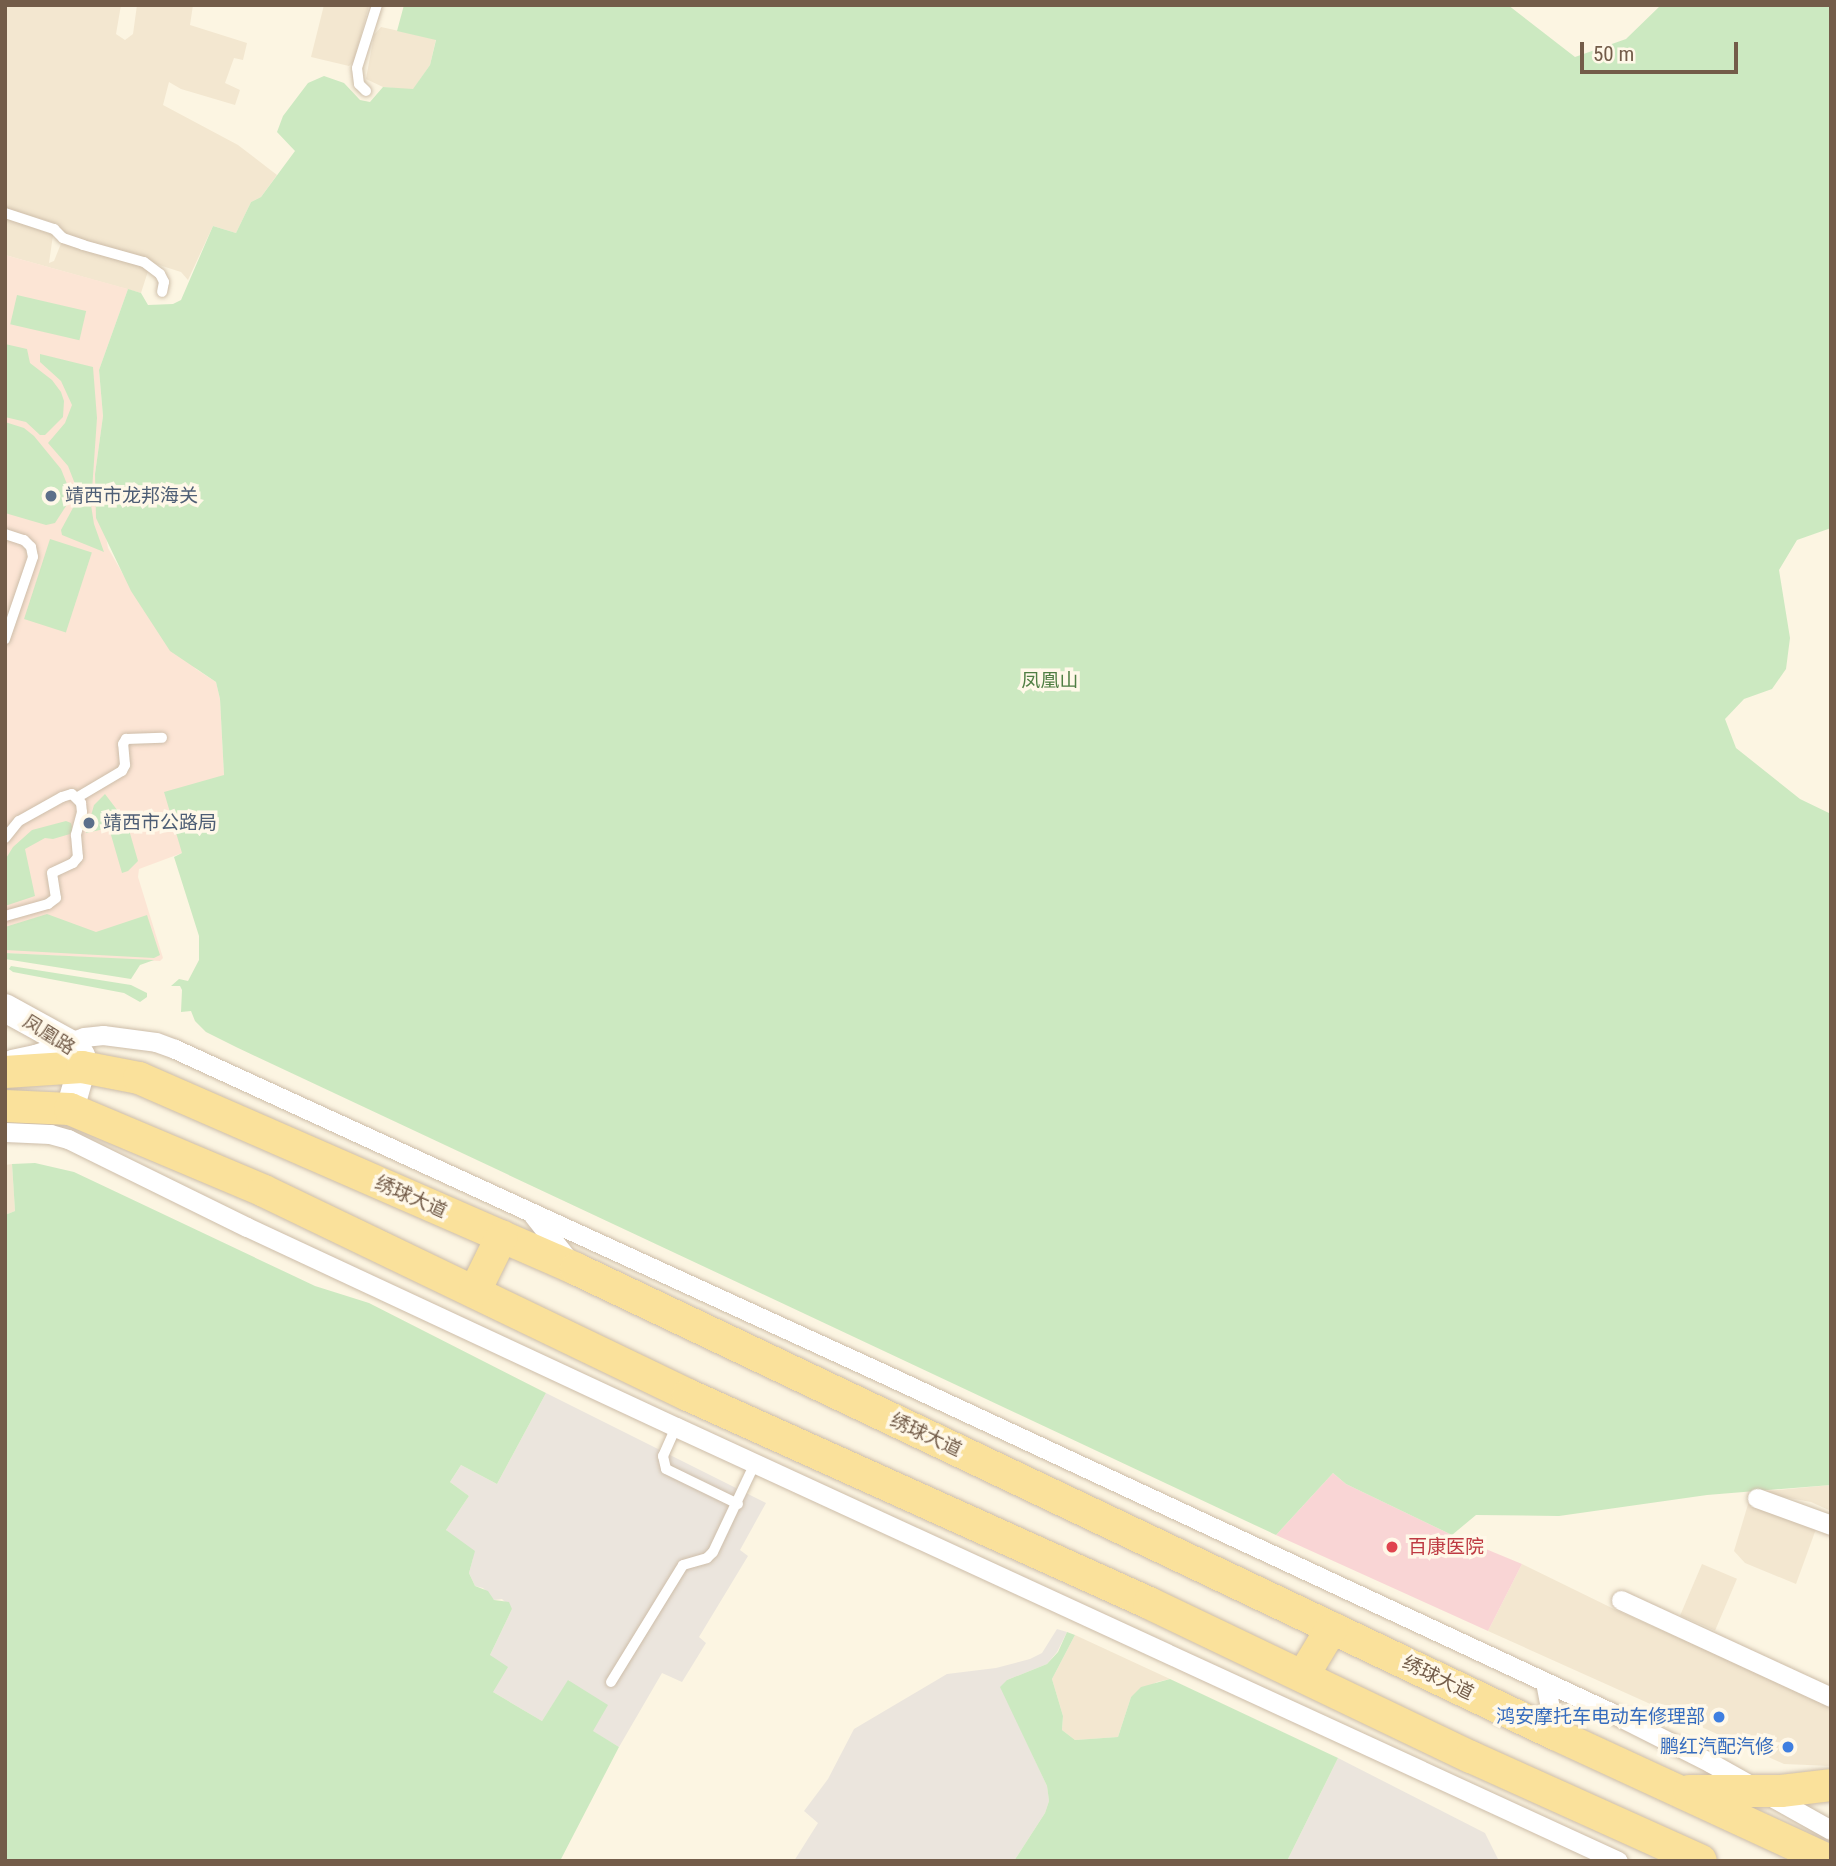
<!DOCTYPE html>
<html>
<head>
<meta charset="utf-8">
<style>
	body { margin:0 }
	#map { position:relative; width:1836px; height:1866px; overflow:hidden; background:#fcf5e2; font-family:"Roboto Condensed","Noto Sans SC",sans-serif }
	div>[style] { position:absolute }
	.residential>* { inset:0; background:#f3e7d0; transform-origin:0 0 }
	.commercial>* { inset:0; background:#fce5d5 }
	.industrial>* { inset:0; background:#ebe5dd }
	.medical>* { inset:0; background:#f9d5d5 }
	.green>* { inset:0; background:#cce9c1; transform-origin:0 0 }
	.roads { filter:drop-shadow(0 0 2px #cdbda9) drop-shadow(0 0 2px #cdbda9) }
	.lane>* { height:10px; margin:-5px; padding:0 5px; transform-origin:5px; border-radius:5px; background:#fff }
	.street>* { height:19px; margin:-9.5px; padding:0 9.5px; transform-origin:9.5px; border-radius:9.5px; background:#fff }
	.secondary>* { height:28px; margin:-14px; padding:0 14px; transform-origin:14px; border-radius:14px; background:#fff }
	.primary>* { height:32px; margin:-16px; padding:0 16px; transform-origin:16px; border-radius:16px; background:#fae19b }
	.dots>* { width:19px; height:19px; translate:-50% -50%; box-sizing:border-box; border:4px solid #fff8e8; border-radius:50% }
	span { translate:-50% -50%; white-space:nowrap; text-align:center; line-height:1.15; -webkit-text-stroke:7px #fff8e8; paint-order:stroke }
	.service-label { font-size:19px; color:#4e5e75 }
	.left { translate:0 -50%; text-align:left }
	.park-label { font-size:19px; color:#4f7e43 }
	.street-label { font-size:19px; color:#735c49 }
	.health-label { font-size:19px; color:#be3a42 }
	.shop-label { font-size:19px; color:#366cbe }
	.right { translate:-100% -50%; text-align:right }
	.frame { position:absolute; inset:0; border:7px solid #735c49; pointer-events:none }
	.scale { position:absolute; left:1580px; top:42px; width:158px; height:32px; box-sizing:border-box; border:4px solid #735c49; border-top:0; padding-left:9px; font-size:21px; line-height:24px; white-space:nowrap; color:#735c49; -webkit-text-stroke:5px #fff8e8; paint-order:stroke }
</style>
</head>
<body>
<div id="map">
	<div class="residential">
		<i style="clip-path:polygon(5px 5px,121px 5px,116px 34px,125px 40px,133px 34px,137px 5px,193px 5px,190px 25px,247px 43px,243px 60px,234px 58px,225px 83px,240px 90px,235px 105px,181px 89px,169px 82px,163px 105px,238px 145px,277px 175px,261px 197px,251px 202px,236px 233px,213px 226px,188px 280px,181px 272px,65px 235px,58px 224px,5px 208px)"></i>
		<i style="clip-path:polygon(324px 5px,369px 5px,354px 61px,349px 66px,311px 57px)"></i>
		<i style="clip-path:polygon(381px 27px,436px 39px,430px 65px,413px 90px,383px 87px,366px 79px,374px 35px)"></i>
		<i style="clip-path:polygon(5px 217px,53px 235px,49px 263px,54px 261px,62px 241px,149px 268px,141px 293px,5px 255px)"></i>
		<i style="clip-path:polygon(12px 1164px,15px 1211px,5px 1215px,5px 1165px)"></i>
		<i style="clip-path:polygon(1831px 1485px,1831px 1511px,1811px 1502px,1755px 1492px)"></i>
		<i style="clip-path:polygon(1749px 1501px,1816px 1529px,1796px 1584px,1745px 1563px,1734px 1551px)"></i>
		<i style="clip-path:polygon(1522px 1564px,1618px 1611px,1831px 1705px,1831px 1766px,1784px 1764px,1488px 1631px)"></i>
		<i style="left:1702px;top:1564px;width:38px;height:56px;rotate:23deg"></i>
		<i style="clip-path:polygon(1075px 1635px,1170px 1679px,1157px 1682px,1131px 1697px,1118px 1737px,1075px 1740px,1062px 1730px,1063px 1716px,1052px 1679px)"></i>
	</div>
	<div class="commercial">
		<i style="clip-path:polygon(5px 255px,128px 289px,99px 370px,103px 416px,95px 474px,108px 548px,143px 609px,196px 669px,216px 682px,220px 699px,224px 775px,182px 853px,139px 869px,138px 877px,163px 958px,160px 961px,5px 953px)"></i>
	</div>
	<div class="industrial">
		<i style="clip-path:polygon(546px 1393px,766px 1503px,740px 1550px,748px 1556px,699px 1637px,706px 1643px,682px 1682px,662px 1673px,619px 1747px,592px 1731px,569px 1680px,542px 1721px,493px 1692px,490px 1655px,512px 1609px,502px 1599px,494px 1600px,483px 1588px,475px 1586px,469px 1573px,473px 1558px,446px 1530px,469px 1496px,450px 1482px,461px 1465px,497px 1484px)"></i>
		<i style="clip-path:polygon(1057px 1629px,1067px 1632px,1057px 1652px,1047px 1664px,1007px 1680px,1020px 1728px,1047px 1786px,1049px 1801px,1045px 1813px,1014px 1861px,794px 1861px,818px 1823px,804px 1811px,828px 1779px,854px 1729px,947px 1674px,996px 1668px,1030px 1659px,1042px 1653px)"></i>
		<i style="clip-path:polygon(1338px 1758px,1485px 1833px,1499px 1861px,1287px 1861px)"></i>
	</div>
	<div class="medical">
		<i style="clip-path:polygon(1333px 1473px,1346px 1484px,1452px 1535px,1522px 1564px,1488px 1631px,1276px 1535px)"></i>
	</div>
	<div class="green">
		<i style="clip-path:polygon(404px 5px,1508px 5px,1575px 57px,1626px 39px,1661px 5px,1831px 5px,1831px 528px,1797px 540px,1779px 570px,1790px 638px,1786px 669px,1772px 689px,1744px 699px,1725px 719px,1736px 748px,1800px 799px,1831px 814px,1831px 1485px,1707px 1495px,1559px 1516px,1476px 1515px,1452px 1535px,1346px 1484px,1333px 1473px,1276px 1535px,236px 1047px,206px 1032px,195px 1021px,191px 1011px,181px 1012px,182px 990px,180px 986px,171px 986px,179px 979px,188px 981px,199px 960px,199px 936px,174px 857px,182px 853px,164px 792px,224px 775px,220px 699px,216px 682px,170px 651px,131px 591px,96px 518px,95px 474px,103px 416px,99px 370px,128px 289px,141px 293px,148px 305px,173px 304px,181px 300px,213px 226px,236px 233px,251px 202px,261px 197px,295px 151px,277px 132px,283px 116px,308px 83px,324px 76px,344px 83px,360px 100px,370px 102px,383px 87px,413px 89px,430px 65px,436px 40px,397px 31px)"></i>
		<i style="left:17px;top:295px;width:71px;height:30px;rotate:13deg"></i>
		<i style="clip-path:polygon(5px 344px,27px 349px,30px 363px,52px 380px,61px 392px,64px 401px,63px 417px,45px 435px,40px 435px,26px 422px,5px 417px)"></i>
		<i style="clip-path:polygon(40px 354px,93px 367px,97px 418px,91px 505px,94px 524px,104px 552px,62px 535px,61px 530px,74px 506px,75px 484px,68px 466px,48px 443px,65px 423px,72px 405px,61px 381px,40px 362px)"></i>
		<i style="clip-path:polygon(5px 422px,24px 428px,34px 436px,61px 469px,69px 489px,68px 503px,55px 523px,46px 525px,5px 513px)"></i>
		<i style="left:50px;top:539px;width:44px;height:84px;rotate:18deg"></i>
		<i style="clip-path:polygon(105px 794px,127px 823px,138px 861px,128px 871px,122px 873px,109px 828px,86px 833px,94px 805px)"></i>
		<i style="clip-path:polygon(66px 821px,71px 823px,73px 830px,70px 834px,53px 839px,45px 838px,25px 849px,35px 896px,5px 906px,5px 860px,13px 847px,32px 830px)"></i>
		<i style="clip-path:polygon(47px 914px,96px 932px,147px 915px,160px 955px,154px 958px,5px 950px,5px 927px)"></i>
		<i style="clip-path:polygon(5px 953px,154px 960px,140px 965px,131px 979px,5px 959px)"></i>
		<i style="clip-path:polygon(11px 966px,131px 985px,147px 993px,147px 997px,140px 1002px,124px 993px,13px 972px,9px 969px)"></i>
		<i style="clip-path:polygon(35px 1163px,74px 1172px,315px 1286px,369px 1303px,546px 1393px,497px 1484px,461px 1465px,450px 1482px,469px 1496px,446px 1530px,475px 1551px,469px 1573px,475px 1586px,488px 1591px,494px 1600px,509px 1602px,512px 1609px,490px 1655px,508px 1667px,493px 1692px,542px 1721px,568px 1680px,608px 1705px,593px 1731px,619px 1747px,560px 1861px,5px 1861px,5px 1215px,15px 1211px,12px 1164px)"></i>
		<i style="clip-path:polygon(1067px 1632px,1075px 1635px,1052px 1679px,1063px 1716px,1062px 1730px,1075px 1740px,1118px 1737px,1131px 1697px,1141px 1687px,1170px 1679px,1338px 1758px,1287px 1861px,1014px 1861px,1045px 1813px,1049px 1801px,1047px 1786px,1000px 1687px,1007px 1680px,1047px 1664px,1058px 1652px)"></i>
	</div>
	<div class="roads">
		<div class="lane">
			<i style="left:366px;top:91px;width:10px;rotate:-135deg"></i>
			<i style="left:359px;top:84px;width:16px;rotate:-97deg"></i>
			<i style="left:357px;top:68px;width:66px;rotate:-72.4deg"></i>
			<i style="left:5px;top:213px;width:52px;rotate:18.1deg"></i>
			<i style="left:54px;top:229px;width:13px;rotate:45deg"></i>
			<i style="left:63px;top:238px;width:21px;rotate:19deg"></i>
			<i style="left:83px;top:245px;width:63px;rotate:15.6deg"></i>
			<i style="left:144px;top:262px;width:20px;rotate:37deg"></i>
			<i style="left:160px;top:274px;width:9px;rotate:63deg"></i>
			<i style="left:164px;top:282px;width:10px;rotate:101deg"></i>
			<i style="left:5px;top:534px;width:20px;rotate:18deg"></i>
			<i style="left:24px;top:540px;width:10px;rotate:45deg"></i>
			<i style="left:31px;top:547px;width:10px;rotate:79deg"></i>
			<i style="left:33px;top:557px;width:87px;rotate:108.9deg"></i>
			<i style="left:78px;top:797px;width:51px;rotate:-30.6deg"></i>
			<i style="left:122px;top:771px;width:7px;rotate:-63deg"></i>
			<i style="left:125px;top:765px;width:21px;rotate:-95deg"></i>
			<i style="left:123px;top:744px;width:6px;rotate:-59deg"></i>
			<i style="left:126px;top:739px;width:36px;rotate:-2deg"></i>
			<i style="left:5px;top:838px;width:22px;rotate:-51deg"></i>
			<i style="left:19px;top:821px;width:49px;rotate:-29.2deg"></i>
			<i style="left:62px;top:797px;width:10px;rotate:-17deg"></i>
			<i style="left:72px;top:794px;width:13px;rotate:45deg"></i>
			<i style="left:81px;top:803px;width:9px;rotate:84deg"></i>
			<i style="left:82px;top:812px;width:24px;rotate:105deg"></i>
			<i style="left:76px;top:835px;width:22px;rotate:85deg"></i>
			<i style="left:78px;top:857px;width:8px;rotate:130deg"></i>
			<i style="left:73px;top:863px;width:23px;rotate:155deg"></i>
			<i style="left:52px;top:873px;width:25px;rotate:81deg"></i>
			<i style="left:56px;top:898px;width:10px;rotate:143deg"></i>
			<i style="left:48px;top:904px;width:45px;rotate:164.4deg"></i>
			<i style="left:676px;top:1427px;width:32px;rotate:114deg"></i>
			<i style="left:663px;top:1456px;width:13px;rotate:77deg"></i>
			<i style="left:666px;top:1469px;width:80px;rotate:25.9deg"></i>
			<i style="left:611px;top:1682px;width:137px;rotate:-58.4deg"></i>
			<i style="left:683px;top:1565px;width:25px;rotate:-16deg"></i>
			<i style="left:707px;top:1558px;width:8px;rotate:-45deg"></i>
			<i style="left:713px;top:1552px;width:98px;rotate:-64.7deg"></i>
		</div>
		<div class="street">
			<i style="left:11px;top:1059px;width:25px;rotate:-12deg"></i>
			<i style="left:35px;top:1054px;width:52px;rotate:-19.1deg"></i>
			<i style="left:84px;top:1037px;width:19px;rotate:-6deg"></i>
			<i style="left:103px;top:1035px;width:53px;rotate:7.5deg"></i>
			<i style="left:156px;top:1042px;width:20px;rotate:20deg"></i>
			<i style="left:175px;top:1049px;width:792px;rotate:24.62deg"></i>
			<i style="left:895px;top:1379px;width:787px;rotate:24.97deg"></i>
			<i style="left:1608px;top:1711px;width:115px;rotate:26.8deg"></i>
			<i style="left:1711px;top:1763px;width:137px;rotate:29.2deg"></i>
			<i style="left:5px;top:1132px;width:45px;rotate:2.5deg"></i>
			<i style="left:50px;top:1134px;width:19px;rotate:16deg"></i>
			<i style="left:68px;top:1139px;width:199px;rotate:26.2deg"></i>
			<i style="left:247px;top:1227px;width:473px;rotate:25deg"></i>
			<i style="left:676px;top:1427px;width:1037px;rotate:24.74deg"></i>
			<i style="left:533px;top:1215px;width:61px;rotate:51.6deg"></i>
			<i style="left:1757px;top:1498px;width:79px;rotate:20deg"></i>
			<i style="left:1621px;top:1600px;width:231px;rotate:24.8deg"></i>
			<i style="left:1545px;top:1682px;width:53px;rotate:79.1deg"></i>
		</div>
		<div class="secondary">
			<i style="left:5px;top:1008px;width:81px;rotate:28.8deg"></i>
			<i style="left:76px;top:1047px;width:10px;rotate:61deg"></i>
			<i style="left:81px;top:1056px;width:11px;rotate:85deg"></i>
			<i style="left:82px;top:1067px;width:44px;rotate:105.9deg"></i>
		</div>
		<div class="primary">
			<i style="left:5px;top:1072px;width:77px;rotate:-3.7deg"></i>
			<i style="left:82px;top:1067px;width:58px;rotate:10.9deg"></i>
			<i style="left:139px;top:1078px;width:477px;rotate:23.6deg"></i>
			<i style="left:576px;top:1269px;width:1084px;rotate:25.41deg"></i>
			<i style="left:1555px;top:1734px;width:303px;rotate:24.8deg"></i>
			<i style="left:5px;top:1106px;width:65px;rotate:2.6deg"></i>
			<i style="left:70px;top:1109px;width:211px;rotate:22.9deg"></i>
			<i style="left:264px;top:1191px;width:471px;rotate:25.7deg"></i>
			<i style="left:688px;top:1395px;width:506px;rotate:24.28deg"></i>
			<i style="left:1149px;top:1603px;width:357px;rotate:25.6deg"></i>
			<i style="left:1471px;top:1757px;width:252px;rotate:24.3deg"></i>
			<i style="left:475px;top:1291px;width:61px;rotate:-63.9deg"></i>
			<i style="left:1303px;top:1676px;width:56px;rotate:-58.9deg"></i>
			<i style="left:1689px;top:1791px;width:92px"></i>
			<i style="left:1781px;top:1791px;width:50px;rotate:-6.8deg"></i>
		</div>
	</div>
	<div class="dots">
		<i style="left:51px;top:496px;background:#5c6f8a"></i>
		<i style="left:89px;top:823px;background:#5c6f8a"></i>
		<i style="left:1392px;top:1547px;background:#e0444e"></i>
		<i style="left:1719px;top:1717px;background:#3f7fe0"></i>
		<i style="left:1788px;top:1747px;background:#3f7fe0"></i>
	</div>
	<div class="service-label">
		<span class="left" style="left:65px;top:496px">靖西市龙邦海关</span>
		<span class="left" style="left:103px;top:823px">靖西市公路局</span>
	</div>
	<div class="park-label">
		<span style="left:1050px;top:681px">凤凰山</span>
	</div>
	<div class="street-label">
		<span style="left:49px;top:1035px;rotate:32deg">凤凰路</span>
		<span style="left:411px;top:1197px;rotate:24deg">绣球大道</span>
		<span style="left:926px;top:1435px;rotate:25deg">绣球大道</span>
		<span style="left:1438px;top:1678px;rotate:26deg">绣球大道</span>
	</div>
	<div class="health-label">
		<span class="left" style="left:1408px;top:1547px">百康医院</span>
	</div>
	<div class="shop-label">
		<span class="right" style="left:1705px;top:1717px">鸿安摩托车电动车修理部</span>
		<span class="right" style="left:1774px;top:1747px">鹏红汽配汽修</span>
	</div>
	<div class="frame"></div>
	<div class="scale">50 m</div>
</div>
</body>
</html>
